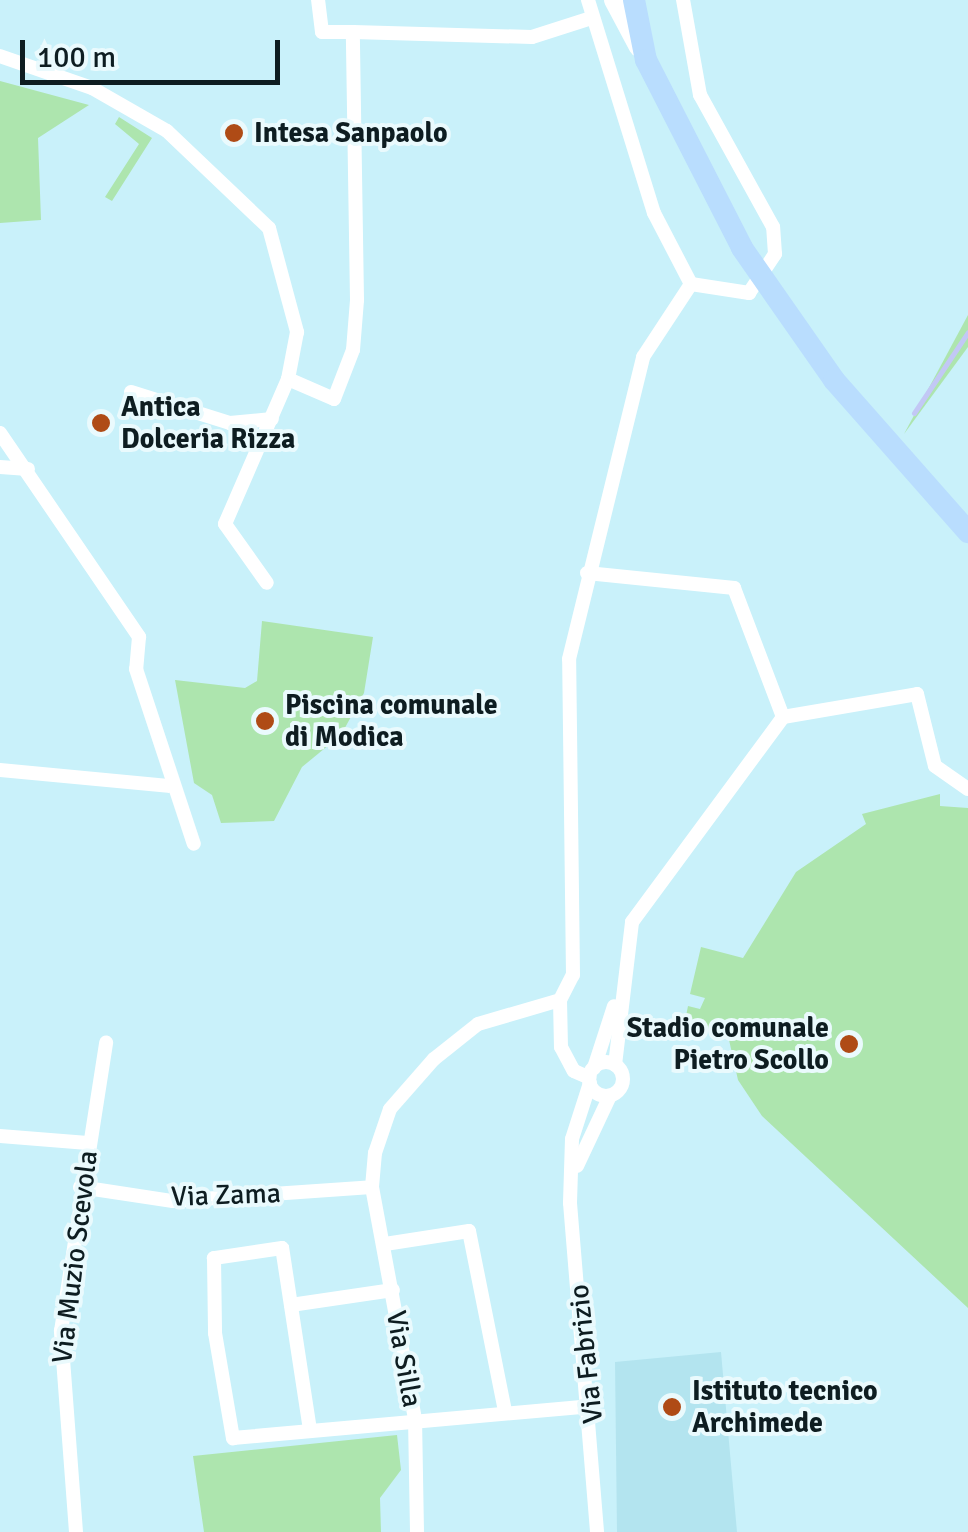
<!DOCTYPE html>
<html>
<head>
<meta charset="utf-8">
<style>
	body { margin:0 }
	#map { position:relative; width:968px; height:1532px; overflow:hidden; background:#c9f1fa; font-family:Signika,sans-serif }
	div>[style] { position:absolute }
	.built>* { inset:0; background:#b3e4ef }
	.green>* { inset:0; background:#ade5ae }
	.stream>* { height:5px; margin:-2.5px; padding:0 2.5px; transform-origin:2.5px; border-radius:2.5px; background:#c2c8f5 }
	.street>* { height:14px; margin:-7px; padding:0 7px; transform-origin:7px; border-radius:7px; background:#fff }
	.street>.ring { margin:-7px; padding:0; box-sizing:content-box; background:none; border:14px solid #fff; border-radius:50% }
	.secondary>* { height:20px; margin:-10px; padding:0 10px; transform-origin:10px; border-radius:10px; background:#fff }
	.primary>* { height:22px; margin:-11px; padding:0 11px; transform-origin:11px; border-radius:11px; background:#b9ddfe }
	.dots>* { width:28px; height:28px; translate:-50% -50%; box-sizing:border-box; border:5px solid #eafafd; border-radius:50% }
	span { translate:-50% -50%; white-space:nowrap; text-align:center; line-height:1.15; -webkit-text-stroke:8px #eafafd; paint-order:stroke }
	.poi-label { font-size:28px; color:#0e1d21; font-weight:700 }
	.left { translate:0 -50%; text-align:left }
	.right { translate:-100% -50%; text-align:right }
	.street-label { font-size:28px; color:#0e1d21 }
	.scale { position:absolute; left:20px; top:40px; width:260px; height:45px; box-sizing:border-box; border:5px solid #0e1d21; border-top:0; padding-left:12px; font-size:30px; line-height:35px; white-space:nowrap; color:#0e1d21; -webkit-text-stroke:8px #eafafd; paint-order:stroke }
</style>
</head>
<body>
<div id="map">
	<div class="built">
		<i style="clip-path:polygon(721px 1352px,737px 1532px,617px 1532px,615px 1362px)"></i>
	</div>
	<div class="green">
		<i style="clip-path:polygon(0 81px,89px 105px,38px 138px,41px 220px,0 223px)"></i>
		<i style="clip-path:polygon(119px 117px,152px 138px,112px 201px,105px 197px,139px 144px,115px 124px)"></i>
		<i style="clip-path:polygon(968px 315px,968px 347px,904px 434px)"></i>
		<i style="clip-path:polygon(262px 621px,373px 637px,364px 693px,341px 735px,302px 767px,274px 821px,221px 823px,212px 795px,194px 783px,175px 680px,245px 688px,257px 681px)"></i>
		<i style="clip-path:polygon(940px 794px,940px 806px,968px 808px,968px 1308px,762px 1116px,738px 1080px,727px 1031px,684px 1026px,688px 1006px,700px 1009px,705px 998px,690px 994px,701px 947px,743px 958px,796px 872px,866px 824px,862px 814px)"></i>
		<i style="clip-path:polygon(397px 1435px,401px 1470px,380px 1498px,381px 1532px,204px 1532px,193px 1456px)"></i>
	</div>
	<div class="stream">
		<i style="left:914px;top:413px;width:97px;rotate:-56.3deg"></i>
	</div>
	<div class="street">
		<i style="left:588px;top:0;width:223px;rotate:72.8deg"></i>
		<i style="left:654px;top:213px;width:80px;rotate:62.5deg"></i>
		<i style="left:691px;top:284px;width:59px;rotate:8.8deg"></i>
		<i style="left:749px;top:293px;width:47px;rotate:-56.3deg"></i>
		<i style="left:775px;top:254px;width:27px;rotate:-94deg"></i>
		<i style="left:773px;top:227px;width:151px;rotate:-118.9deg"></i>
		<i style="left:700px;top:95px;width:97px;rotate:-100.1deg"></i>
		<i style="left:353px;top:32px;width:179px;rotate:1.6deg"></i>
		<i style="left:532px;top:37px;width:59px;rotate:-17.8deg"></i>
		<i style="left:0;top:56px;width:97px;rotate:19.2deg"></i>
		<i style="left:92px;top:88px;width:86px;rotate:29.8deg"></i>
		<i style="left:167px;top:131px;width:141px;rotate:43.6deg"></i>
		<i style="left:269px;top:228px;width:108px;rotate:74.9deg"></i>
		<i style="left:297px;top:332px;width:48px;rotate:100.8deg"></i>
		<i style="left:288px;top:379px;width:158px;rotate:113.5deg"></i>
		<i style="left:225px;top:524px;width:72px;rotate:54.6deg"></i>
		<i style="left:288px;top:379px;width:50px;rotate:23.5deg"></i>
		<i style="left:334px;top:399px;width:53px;rotate:-68.8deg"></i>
		<i style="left:353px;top:350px;width:50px;rotate:-85.4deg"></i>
		<i style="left:357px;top:300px;width:268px;rotate:-90.9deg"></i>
		<i style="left:353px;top:32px;width:31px;rotate:180deg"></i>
		<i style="left:322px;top:32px;width:32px;rotate:-97deg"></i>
		<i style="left:131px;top:392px;width:104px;rotate:17.4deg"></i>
		<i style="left:230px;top:423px;width:42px;rotate:-5.4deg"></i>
		<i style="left:0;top:433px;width:247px;rotate:55.7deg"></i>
		<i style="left:139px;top:637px;width:32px;rotate:95deg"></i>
		<i style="left:136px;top:669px;width:184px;rotate:71.7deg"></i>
		<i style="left:0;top:467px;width:28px;rotate:4deg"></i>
		<i style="left:587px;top:573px;width:148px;rotate:5.8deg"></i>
		<i style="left:734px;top:588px;width:138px;rotate:69.2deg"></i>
		<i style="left:0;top:770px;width:169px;rotate:5.4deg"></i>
		<i style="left:560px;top:1000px;width:47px;rotate:88.8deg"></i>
		<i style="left:561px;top:1047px;width:27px;rotate:62deg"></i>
		<i style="left:574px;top:1071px;width:17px;rotate:24deg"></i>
		<i class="ring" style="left:589px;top:1062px;width:20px;height:20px"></i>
		<i style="left:615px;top:1065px;width:144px;rotate:-83.2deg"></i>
		<i style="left:632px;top:922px;width:255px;rotate:-53.6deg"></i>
		<i style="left:783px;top:717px;width:136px;rotate:-9.7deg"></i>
		<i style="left:917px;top:694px;width:74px;rotate:76deg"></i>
		<i style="left:935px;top:766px;width:40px;rotate:34.9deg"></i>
		<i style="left:594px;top:1068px;width:65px;rotate:-72.1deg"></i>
		<i style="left:590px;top:1083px;width:59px;rotate:107.8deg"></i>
		<i style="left:572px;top:1139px;width:64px;rotate:91.8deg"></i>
		<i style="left:570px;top:1203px;width:330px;rotate:85.3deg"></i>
		<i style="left:0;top:1136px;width:88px;rotate:4.5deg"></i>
		<i style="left:577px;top:1166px;width:77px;rotate:-64.8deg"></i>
		<i style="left:80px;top:1187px;width:94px;rotate:8.6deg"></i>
		<i style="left:173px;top:1201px;width:199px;rotate:-4deg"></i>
		<i style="left:385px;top:1244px;width:85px;rotate:-8.8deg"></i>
		<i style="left:469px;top:1231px;width:184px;rotate:78.7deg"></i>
		<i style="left:291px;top:1305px;width:103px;rotate:-8.4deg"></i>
		<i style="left:310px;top:1430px;width:184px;rotate:-98.7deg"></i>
		<i style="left:282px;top:1248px;width:69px;rotate:171.6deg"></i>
		<i style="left:214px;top:1258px;width:75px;rotate:89.2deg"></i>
		<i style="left:215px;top:1333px;width:107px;rotate:80.3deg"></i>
		<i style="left:233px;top:1438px;width:361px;rotate:-5.1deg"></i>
		<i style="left:76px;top:1532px;width:202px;rotate:-94.3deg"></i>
		<i style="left:61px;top:1331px;width:292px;rotate:-81.1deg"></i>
		<i style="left:417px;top:1532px;width:113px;rotate:-91deg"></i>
		<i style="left:415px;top:1419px;width:236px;rotate:-100.5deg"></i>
		<i style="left:372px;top:1187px;width:34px;rotate:-85deg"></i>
		<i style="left:375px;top:1153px;width:46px;rotate:-71.2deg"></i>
		<i style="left:390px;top:1109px;width:67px;rotate:-48.7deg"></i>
		<i style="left:434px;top:1059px;width:56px;rotate:-38.5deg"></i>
		<i style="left:478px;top:1024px;width:85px;rotate:-16.3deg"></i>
		<i style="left:560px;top:1000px;width:28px;rotate:-63deg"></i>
		<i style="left:573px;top:975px;width:316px;rotate:-90.7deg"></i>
		<i style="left:569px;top:659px;width:311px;rotate:-76.2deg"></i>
		<i style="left:643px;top:357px;width:87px;rotate:-56.7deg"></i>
	</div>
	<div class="secondary">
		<i style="left:614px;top:0;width:53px;rotate:62deg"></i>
	</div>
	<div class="primary">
		<i style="left:634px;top:0;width:61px;rotate:78.7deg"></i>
		<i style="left:646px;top:60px;width:211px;rotate:62.9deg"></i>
		<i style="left:742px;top:248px;width:161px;rotate:55.1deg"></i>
		<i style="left:834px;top:380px;width:203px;rotate:48.6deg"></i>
	</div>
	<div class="dots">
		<i style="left:234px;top:133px;background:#af4b16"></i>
		<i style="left:101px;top:423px;background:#af4b16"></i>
		<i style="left:265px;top:721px;background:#af4b16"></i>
		<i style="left:849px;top:1044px;background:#af4b16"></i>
		<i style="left:672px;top:1407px;background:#af4b16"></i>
	</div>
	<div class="poi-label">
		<span class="left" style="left:254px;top:133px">Intesa Sanpaolo</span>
		<span class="left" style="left:121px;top:423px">Antica<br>Dolceria Rizza</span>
		<span class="left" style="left:285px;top:721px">Piscina comunale<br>di Modica</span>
		<span class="right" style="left:829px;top:1044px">Stadio comunale<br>Pietro Scollo</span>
		<span class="left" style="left:692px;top:1407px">Istituto tecnico<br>Archimede</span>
	</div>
	<div class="street-label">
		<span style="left:226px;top:1195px;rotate:-2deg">Via Zama</span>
		<span style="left:75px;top:1257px;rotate:-83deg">Via Muzio Scevola</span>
		<span style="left:586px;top:1354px;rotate:-96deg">Via Fabrizio</span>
		<span style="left:404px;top:1359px;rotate:80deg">Via Silla</span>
	</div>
	<div class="scale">100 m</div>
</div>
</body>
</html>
